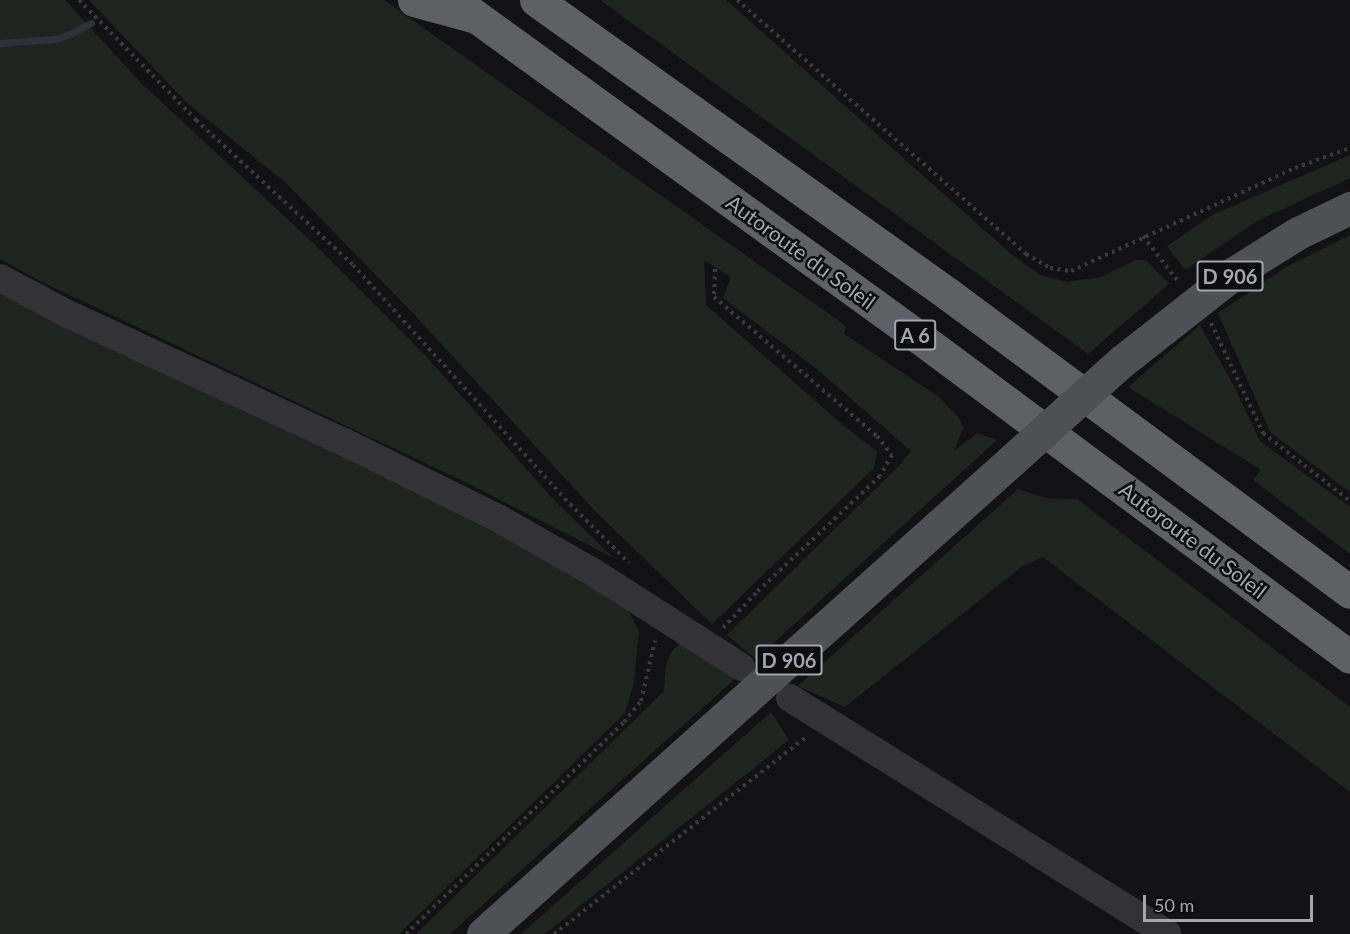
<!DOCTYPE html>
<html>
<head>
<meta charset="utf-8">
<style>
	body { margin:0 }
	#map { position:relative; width:1350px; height:934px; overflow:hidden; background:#121113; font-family:Lato,sans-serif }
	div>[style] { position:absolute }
	.green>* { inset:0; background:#1e2520 }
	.stream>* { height:7px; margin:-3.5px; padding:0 3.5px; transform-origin:3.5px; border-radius:3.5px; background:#2c313a }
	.path>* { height:4px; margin-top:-2px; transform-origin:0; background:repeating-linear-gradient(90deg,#39393e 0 3px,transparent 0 7.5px) }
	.minor>* { height:28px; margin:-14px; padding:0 14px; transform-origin:14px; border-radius:14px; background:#333337 }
	.major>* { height:33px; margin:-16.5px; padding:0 16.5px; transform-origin:16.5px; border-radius:16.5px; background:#4f4f56 }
	.highway>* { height:33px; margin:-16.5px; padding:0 16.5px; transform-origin:16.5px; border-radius:16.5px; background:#5f5f68 }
	.major-bridge>* { height:33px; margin:-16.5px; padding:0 16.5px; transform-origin:16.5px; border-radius:16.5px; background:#4f4f56 }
	span { translate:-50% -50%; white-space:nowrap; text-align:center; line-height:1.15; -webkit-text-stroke:5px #0d0c0e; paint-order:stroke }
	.shield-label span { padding:2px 4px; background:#0d0c0e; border:2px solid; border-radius:4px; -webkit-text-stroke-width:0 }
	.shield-label { font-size:20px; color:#a4a5b2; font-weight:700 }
	.street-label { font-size:21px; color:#a4a5b2 }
	.scale { position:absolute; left:1143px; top:895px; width:170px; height:27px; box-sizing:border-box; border:3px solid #a4a5b2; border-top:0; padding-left:8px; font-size:18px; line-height:21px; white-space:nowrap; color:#a4a5b2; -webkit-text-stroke:4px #0d0c0e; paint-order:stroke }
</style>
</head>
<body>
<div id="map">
	<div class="green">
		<i style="clip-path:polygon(0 0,65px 0,142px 84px,310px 240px,425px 355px,555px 501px,614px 558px,465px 482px,42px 282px,0 259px)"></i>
		<i style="clip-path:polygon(89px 0,384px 0,846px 326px,844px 334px,939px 397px,959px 418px,963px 428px,954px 451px,978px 433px,997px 440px,756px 659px,727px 635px,899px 466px,911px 451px,818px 370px,723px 298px,731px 277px,704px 260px,706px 305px,844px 426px,877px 451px,874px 468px,712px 624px,597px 513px,409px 309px,287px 184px,186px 102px)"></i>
		<i style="clip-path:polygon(600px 0,726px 0,1010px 253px,1040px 275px,1067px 282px,1101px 277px,1136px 260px,1146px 260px,1169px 284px,1088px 354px)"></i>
		<i style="clip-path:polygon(1350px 155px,1350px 178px,1259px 220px,1185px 270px,1167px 246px,1212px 215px)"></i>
		<i style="clip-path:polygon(1350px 235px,1350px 492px,1270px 432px,1218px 313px,1286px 267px)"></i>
		<i style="clip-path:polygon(0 291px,325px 446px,549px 560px,627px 608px,639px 631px,634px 682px,625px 713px,399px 934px,0 934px)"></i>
		<i style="clip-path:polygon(1200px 325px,1234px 386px,1260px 441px,1350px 507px,1350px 554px,1253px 480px,1261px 470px,1128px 387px)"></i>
		<i style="clip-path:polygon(1018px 489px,1045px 498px,1077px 499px,1350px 707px,1350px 792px,1043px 557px,1021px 567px,845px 707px,798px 686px)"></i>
		<i style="clip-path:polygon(680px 643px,737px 677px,450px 934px,416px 934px,664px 691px,666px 664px,672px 651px)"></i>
		<i style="clip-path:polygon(771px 712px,789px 740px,545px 934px,521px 934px)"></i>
	</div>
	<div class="stream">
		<i style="left:0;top:43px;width:56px;rotate:-4.1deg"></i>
		<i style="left:56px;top:39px;width:15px;rotate:-20deg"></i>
		<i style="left:70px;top:34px;width:24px;rotate:-28deg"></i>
	</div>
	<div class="path">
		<i style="left:79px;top:0;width:168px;rotate:45.7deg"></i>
		<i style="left:196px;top:120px;width:214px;rotate:42.7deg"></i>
		<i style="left:353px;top:265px;width:323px;rotate:47.8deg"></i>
		<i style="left:570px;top:504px;width:83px;rotate:45deg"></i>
		<i style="left:737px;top:0;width:385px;rotate:41.3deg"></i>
		<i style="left:1026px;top:254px;width:28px;rotate:30deg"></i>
		<i style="left:1050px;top:268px;width:21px;rotate:8deg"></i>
		<i style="left:1071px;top:271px;width:247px;rotate:-24.7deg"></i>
		<i style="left:1295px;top:168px;width:59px;rotate:-20deg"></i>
		<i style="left:1143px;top:236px;width:56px;rotate:52.3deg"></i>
		<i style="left:715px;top:269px;width:28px;rotate:92deg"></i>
		<i style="left:714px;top:297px;width:214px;rotate:40.5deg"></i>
		<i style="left:877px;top:436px;width:24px;rotate:52deg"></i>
		<i style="left:892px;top:455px;width:24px;rotate:120deg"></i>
		<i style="left:880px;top:476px;width:170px;rotate:136.7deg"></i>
		<i style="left:756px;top:593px;width:48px;rotate:133.3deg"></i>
		<i style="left:1211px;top:323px;width:122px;rotate:64.7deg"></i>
		<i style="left:1263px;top:433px;width:110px;rotate:38deg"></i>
		<i style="left:406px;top:934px;width:304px;rotate:-44.2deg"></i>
		<i style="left:624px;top:722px;width:27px;rotate:-51deg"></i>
		<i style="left:641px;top:701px;width:62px;rotate:-76.9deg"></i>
		<i style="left:554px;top:934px;width:321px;rotate:-38deg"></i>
	</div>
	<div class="minor">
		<i style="left:0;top:278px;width:77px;rotate:27.9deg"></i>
		<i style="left:68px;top:314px;width:306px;rotate:24.9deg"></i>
		<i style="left:346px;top:443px;width:167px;rotate:26.3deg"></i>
		<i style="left:496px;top:517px;width:112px;rotate:29.6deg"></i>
		<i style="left:593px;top:572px;width:176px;rotate:32.7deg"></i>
		<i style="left:790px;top:698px;width:445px;rotate:32deg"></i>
	</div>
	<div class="major">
		<i style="left:1121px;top:362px;width:144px;rotate:-38.2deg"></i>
		<i style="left:1234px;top:273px;width:75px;rotate:-32deg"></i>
		<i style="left:1298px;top:233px;width:58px;rotate:-25.7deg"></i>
		<i style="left:483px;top:934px;width:710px;rotate:-41.86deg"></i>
	</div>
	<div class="highway">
		<i style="left:414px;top:0;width:61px;rotate:15.2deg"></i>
		<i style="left:453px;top:0;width:576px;rotate:35.9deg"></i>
		<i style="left:920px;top:338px;width:535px;rotate:36.57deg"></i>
		<i style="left:536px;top:0;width:506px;rotate:35.51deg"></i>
		<i style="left:948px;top:294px;width:500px;rotate:36.55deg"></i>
	</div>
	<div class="major-bridge">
		<i style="left:1012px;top:460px;width:147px;rotate:-42deg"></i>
	</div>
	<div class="shield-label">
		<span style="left:1230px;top:276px">D 906</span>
		<span style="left:915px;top:335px">A 6</span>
		<span style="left:789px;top:660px">D 906</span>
	</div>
	<div class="street-label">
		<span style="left:801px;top:252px;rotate:36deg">Autoroute du Soleil</span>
		<span style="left:1193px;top:540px;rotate:37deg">Autoroute du Soleil</span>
	</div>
	<div class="scale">50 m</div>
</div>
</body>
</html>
